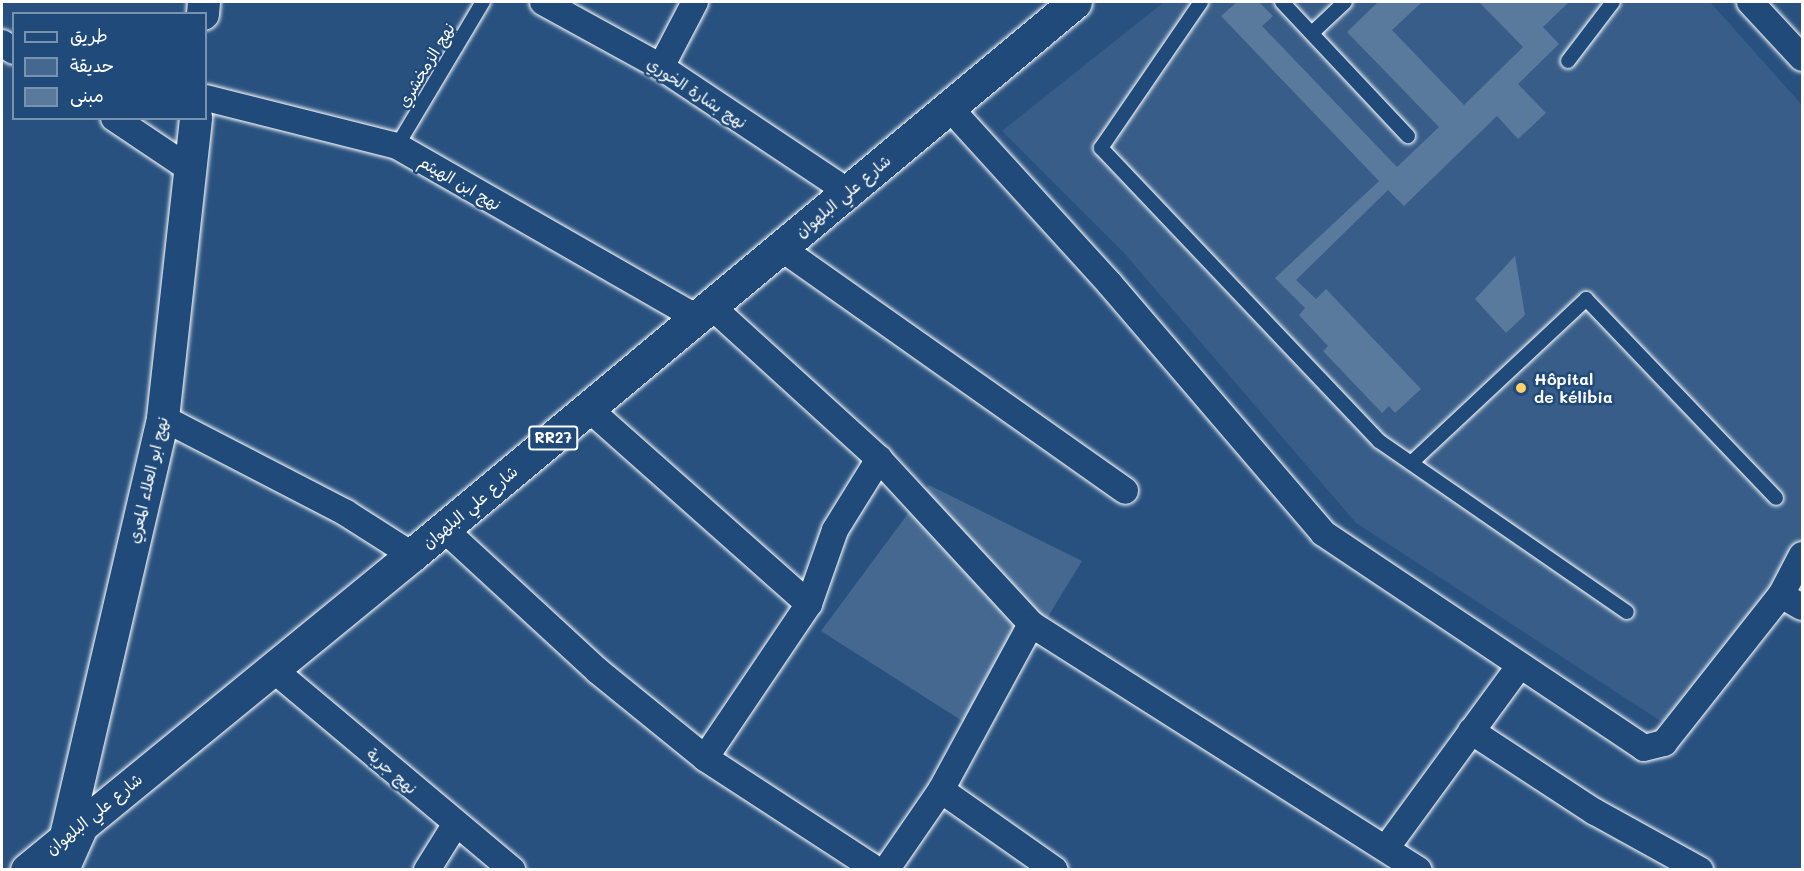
<!DOCTYPE html>
<html>
<head>
<meta charset="utf-8">
<style>
	body { margin:0 }
	#map { position:relative; width:1804px; height:871px; overflow:hidden; background:#28517f; font-family:Mali,"Playpen Sans Arabic",sans-serif }
	div>[style] { position:absolute }
	.built>* { inset:0; background:#375d88 }
	.green>* { inset:0; background:#446890 }
	.building>* { inset:0; background:#5a7a9d }
	.roads { filter:drop-shadow(0 0 2px #fff) drop-shadow(0 0 2px #fff) }
	.service>* { height:14px; margin:-7px; padding:0 7px; transform-origin:7px; border-radius:7px; background:#1f4a7a }
	.minor>* { height:26px; margin:-13px; padding:0 13px; transform-origin:13px; border-radius:13px; background:#1f4a7a }
	.tertiary>* { height:32px; margin:-16px; padding:0 16px; transform-origin:16px; border-radius:16px; background:#1f4a7a }
	.primary>* { height:33px; margin:-16.5px; padding:0 16.5px; transform-origin:16.5px; border-radius:16.5px; background:#1f4a7a }
	.dots>* { width:16px; height:16px; translate:-50% -50%; box-sizing:border-box; border:3px solid #1f4a7a; border-radius:50% }
	span { translate:-50% -50%; white-space:nowrap; text-align:center; line-height:1.15; -webkit-text-stroke:5px #1f4a7a; paint-order:stroke }
	.shield-label span { padding:2px 4px; background:#1f4a7a; border:2px solid; border-radius:4px; -webkit-text-stroke-width:0 }
	.shield-label { font-size:15px; color:#fff; font-weight:700 }
	.street-label { font-size:16px; color:#fff }
	.poi-label { font-size:16px; color:#fff; font-weight:700 }
	.left { translate:0 -50%; text-align:left }
	.frame { position:absolute; inset:0; border:3px solid #fff; pointer-events:none }
	.legend { position:absolute; left:12px; top:12px; width:195px; height:108px; box-sizing:border-box; background:#1f4a7a; border:2px solid #7992af; margin:0; padding:8px 10px; list-style:none; font-size:18px; color:#fff }
	.legend li { display:flex; align-items:center; gap:12px; height:30px }
	.legend b { width:30px; border:2px solid #7992af }
</style>
</head>
<body>
<div id="map">
	<div class="built">
		<i style="clip-path:polygon(1164px 2px,1710px 2px,1802px 105px,1802px 580px,1662px 722px,1356px 523px,1124px 253px,1002px 131px)"></i>
	</div>
	<div class="green">
		<i style="clip-path:polygon(929px 485px,1082px 561px,978px 731px,821px 631px)"></i>
	</div>
	<div class="building">
		<i style="clip-path:polygon(1237px 2px,1259px 2px,1273px 16px,1262px 26px,1397px 167px,1439px 127px,1347px 32px,1378px 2px,1422px 2px,1392px 30px,1464px 105px,1523px 47px,1479px 2px,1569px 2px,1543px 27px,1559px 44px,1518px 84px,1546px 113px,1518px 139px,1497px 116px,1404px 206px,1388px 190px,1296px 280px,1316px 299px,1326px 289px,1421px 389px,1395px 413px,1389px 406px,1382px 413px,1323px 351px,1328px 346px,1299px 315px,1305px 308px,1275px 278px,1379px 181px,1221px 16px)"></i>
		<i style="clip-path:polygon(1515px 256px,1525px 315px,1506px 333px,1475px 299px)"></i>
	</div>
	<div class="roads">
		<div class="service">
			<i style="left:1201px;top:2px;width:177px;rotate:124.4deg"></i>
			<i style="left:1101px;top:148px;width:404px;rotate:46.5deg"></i>
			<i style="left:1379px;top:441px;width:301px;rotate:34.6deg"></i>
			<i style="left:1282px;top:2px;width:184px;rotate:46.8deg"></i>
			<i style="left:1312px;top:33px;width:45px;rotate:-43.2deg"></i>
			<i style="left:1568px;top:61px;width:74px;rotate:-52.7deg"></i>
			<i style="left:397px;top:146px;width:168px;rotate:-59.2deg"></i>
			<i style="left:1411px;top:463px;width:240px;rotate:-43.1deg"></i>
			<i style="left:1586px;top:299px;width:275px;rotate:46.3deg"></i>
		</div>
		<div class="minor">
			<i style="left:543px;top:2px;width:135px;rotate:28.8deg"></i>
			<i style="left:661px;top:67px;width:224px;rotate:33.7deg"></i>
			<i style="left:1750px;top:2px;width:76px;rotate:47.1deg"></i>
			<i style="left:2px;top:43px;width:14px;rotate:34deg"></i>
			<i style="left:661px;top:67px;width:73px;rotate:-62.4deg"></i>
			<i style="left:206px;top:98px;width:197px;rotate:14.1deg"></i>
			<i style="left:397px;top:146px;width:344px;rotate:29.8deg"></i>
			<i style="left:949px;top:107px;width:238px;rotate:47.7deg"></i>
			<i style="left:1109px;top:283px;width:329px;rotate:49.4deg"></i>
			<i style="left:1323px;top:533px;width:386px;rotate:33.8deg"></i>
			<i style="left:1644px;top:748px;width:21px;rotate:-14deg"></i>
			<i style="left:1664px;top:743px;width:189px;rotate:-51.7deg"></i>
			<i style="left:1781px;top:595px;width:45px;rotate:-62.3deg"></i>
			<i style="left:114px;top:118px;width:92px;rotate:33.9deg"></i>
			<i style="left:781px;top:248px;width:421px;rotate:35.2deg"></i>
			<i style="left:710px;top:305px;width:229px;rotate:42.3deg"></i>
			<i style="left:879px;top:459px;width:224px;rotate:47.3deg"></i>
			<i style="left:589px;top:409px;width:294px;rotate:41.6deg"></i>
			<i style="left:163px;top:418px;width:206px;rotate:27.4deg"></i>
			<i style="left:346px;top:513px;width:78px;rotate:32.5deg"></i>
			<i style="left:444px;top:529px;width:209px;rotate:42.7deg"></i>
			<i style="left:598px;top:671px;width:138px;rotate:39.1deg"></i>
			<i style="left:705px;top:758px;width:205px;rotate:33.1deg"></i>
			<i style="left:1781px;top:595px;width:24px;rotate:30deg"></i>
			<i style="left:274px;top:670px;width:311px;rotate:40deg"></i>
			<i style="left:1471px;top:731px;width:148px;rotate:33.2deg"></i>
			<i style="left:1595px;top:812px;width:120px;rotate:28.9deg"></i>
			<i style="left:705px;top:758px;width:186px;rotate:-56deg"></i>
			<i style="left:809px;top:604px;width:78px;rotate:-70.6deg"></i>
			<i style="left:835px;top:530px;width:84px;rotate:-58.2deg"></i>
			<i style="left:941px;top:790px;width:139px;rotate:35.1deg"></i>
			<i style="left:1387px;top:847px;width:225px;rotate:-53.8deg"></i>
			<i style="left:66px;top:870px;width:51px;rotate:-65.9deg"></i>
			<i style="left:427px;top:870px;width:53px;rotate:-58.1deg"></i>
			<i style="left:886px;top:870px;width:97px;rotate:-55.5deg"></i>
			<i style="left:941px;top:790px;width:189px;rotate:-61.5deg"></i>
			<i style="left:1031px;top:624px;width:459px;rotate:32.4deg"></i>
		</div>
		<div class="tertiary">
			<i style="left:203px;top:14px;width:12px;rotate:-85deg"></i>
			<i style="left:66px;top:836px;width:429px;rotate:-76.9deg"></i>
			<i style="left:163px;top:418px;width:302px;rotate:-83.7deg"></i>
		</div>
		<div class="primary">
			<i style="left:27px;top:870px;width:497px;rotate:-39.3deg"></i>
			<i style="left:412px;top:555px;width:863px;rotate:-39.83deg"></i>
		</div>
	</div>
	<div class="dots">
		<i style="left:1521px;top:388px;background:#ffd166"></i>
	</div>
	<div class="shield-label">
		<span style="left:553px;top:438px">RR27</span>
	</div>
	<div class="street-label">
		<span style="left:426px;top:65px;rotate:-59deg">نهج الزمخشري</span>
		<span style="left:697px;top:93px;rotate:33deg">نهج بشارة الخوري</span>
		<span style="left:460px;top:183px;rotate:30deg">نهج ابن الهيثم</span>
		<span style="left:843px;top:196px;rotate:-40deg">شارع علي البلهوان</span>
		<span style="left:148px;top:480px;rotate:-77deg">نهج ابو العلاء المعري</span>
		<span style="left:470px;top:507px;rotate:-40deg">شارع علي البلهوان</span>
		<span style="left:392px;top:771px;rotate:41deg">نهج جربة</span>
		<span style="left:94px;top:814px;rotate:-39deg">شارع علي البلهوان</span>
	</div>
	<div class="poi-label">
		<span class="left" style="left:1534px;top:388px">Hôpital<br>de kélibia</span>
	</div>
	<div class="frame"></div>
	<ul class="legend">
	<li><b style="height:8px;background:#1f4a7a"></b>طريق</li>
	<li><b style="height:16px;background:#446890"></b>حديقة</li>
	<li><b style="height:16px;background:#5a7a9d"></b>مبنى</li>
	</ul>
</div>
</body>
</html>
